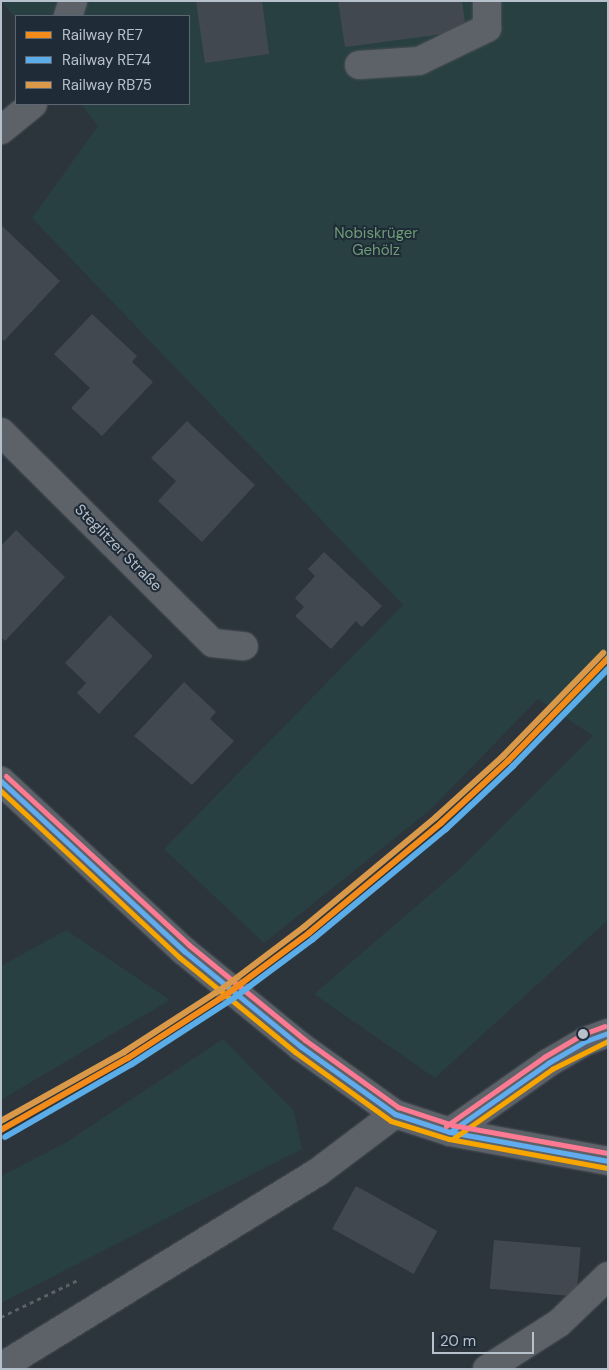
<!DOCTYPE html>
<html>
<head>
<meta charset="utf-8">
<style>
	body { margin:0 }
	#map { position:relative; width:609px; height:1370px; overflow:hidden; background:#2c343c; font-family:"DM Sans",sans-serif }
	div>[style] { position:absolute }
	.green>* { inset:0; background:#294042 }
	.building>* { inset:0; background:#42484f; transform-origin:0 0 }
	.path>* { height:3px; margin-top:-1.5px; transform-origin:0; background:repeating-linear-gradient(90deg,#5a6166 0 4px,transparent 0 8px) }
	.roads { filter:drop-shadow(0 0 1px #4a5056) drop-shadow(0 0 1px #4a5056) }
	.minor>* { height:28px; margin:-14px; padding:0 14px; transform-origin:14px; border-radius:14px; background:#5d6269 }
	.bus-1>* { height:5px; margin:-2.5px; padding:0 2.5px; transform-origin:2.5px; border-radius:2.5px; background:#60acee }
	.bus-2>* { height:5px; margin:-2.5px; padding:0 2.5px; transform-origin:2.5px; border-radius:2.5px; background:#f7a600 }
	.bus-3>* { height:5px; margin:-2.5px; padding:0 2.5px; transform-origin:2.5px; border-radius:2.5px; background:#fe7a93 }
	.rail-1>* { height:6px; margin:-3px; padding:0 3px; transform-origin:3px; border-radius:3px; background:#f28b1a }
	.rail-2>* { height:6px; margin:-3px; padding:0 3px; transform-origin:3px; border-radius:3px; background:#5aade8 }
	.rail-3>* { height:6px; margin:-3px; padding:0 3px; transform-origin:3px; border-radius:3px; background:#da9948 }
	.dots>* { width:14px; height:14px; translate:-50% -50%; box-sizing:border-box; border:2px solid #1f2b37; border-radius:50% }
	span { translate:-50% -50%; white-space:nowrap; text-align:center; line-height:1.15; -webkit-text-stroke:4px #1f2b37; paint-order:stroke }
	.park-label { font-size:15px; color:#6e9d75 }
	.street-label { font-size:15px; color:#b7c1cc }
	.frame { position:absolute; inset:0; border:2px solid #b7c1cc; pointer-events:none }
	.legend { position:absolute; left:15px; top:15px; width:175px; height:90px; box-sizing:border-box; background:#1f2b37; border:1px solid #5c6773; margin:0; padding:6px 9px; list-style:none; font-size:15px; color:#b7c1cc }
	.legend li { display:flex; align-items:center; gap:10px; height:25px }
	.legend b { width:25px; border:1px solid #5c6773 }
	.scale { position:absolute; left:432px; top:1332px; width:102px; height:22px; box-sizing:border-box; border:2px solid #b7c1cc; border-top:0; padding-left:6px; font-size:15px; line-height:18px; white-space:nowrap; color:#b7c1cc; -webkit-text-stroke:4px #1f2b37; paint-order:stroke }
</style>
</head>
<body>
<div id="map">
	<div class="green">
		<i style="clip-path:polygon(1px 1px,608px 1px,608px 920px,435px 1078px,314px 994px,462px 867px,593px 736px,538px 699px,430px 810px,264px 943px,164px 849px,403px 605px,32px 218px,98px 126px,81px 104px,189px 104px,189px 16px,16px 16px,16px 19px)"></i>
		<i style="clip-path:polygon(66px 930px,170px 1000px,1px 1100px,1px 966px)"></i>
		<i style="clip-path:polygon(223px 1039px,294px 1111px,302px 1149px,1px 1303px,1px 1176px,65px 1143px)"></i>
	</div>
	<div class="building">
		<i style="clip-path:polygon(196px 1px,262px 1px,269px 54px,205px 63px)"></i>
		<i style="clip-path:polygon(338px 1px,462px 1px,466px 31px,345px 47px)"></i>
		<i style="clip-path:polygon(1px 225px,60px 281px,4px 341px,1px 338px)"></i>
		<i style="clip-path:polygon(92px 314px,137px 356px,132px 362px,153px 382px,102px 436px,71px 408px,90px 388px,54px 354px)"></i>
		<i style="clip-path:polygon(187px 421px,255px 485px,202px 542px,158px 501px,176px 481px,151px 458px)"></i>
		<i style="clip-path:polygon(16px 530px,65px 577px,5px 641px,1px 637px,1px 546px)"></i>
		<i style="clip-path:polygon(324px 552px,382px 606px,362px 627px,356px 621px,331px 649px,295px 616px,304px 607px,295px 598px,315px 576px,308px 569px)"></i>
		<i style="clip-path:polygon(110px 615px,153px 656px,99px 714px,77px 693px,86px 683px,65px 663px)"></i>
		<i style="clip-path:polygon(184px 682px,216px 712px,210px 719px,234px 741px,192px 785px,134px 736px)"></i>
		<i style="left:356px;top:1186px;width:93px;height:49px;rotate:29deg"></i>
		<i style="left:494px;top:1240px;width:87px;height:49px;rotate:5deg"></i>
	</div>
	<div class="path">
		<i style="left:1px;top:1317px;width:85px;rotate:-25.7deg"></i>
	</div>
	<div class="roads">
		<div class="minor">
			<i style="left:68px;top:16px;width:16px;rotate:-72deg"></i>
			<i style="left:359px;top:65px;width:60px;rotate:-3.8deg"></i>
			<i style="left:419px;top:61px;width:76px;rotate:-25.9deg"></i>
			<i style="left:487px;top:28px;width:27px;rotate:-90deg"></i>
			<i style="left:1px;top:130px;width:41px;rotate:-39.1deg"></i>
			<i style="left:1px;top:432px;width:299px;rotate:44.9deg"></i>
			<i style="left:213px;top:643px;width:31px;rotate:6deg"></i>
			<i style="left:1px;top:781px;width:250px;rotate:42.9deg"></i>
			<i style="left:184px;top:951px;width:150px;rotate:39.3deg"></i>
			<i style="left:300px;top:1046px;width:117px;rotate:35.6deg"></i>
			<i style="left:395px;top:1114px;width:58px;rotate:18.1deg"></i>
			<i style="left:450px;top:1132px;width:161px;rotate:10.4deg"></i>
			<i style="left:450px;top:1132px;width:120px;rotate:-35.1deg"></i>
			<i style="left:548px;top:1063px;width:44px;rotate:-30.1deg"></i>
			<i style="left:586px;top:1041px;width:23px;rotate:-20deg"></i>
			<i style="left:1px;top:1367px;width:372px;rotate:-31.6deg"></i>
			<i style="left:318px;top:1172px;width:96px;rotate:-37deg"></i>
			<i style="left:487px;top:1369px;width:85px;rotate:-32.6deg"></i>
			<i style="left:559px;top:1323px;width:68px;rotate:-43.8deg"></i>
		</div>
	</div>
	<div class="bus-1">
		<i style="left:1px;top:781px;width:250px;rotate:42.9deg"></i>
		<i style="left:184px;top:951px;width:150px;rotate:39.3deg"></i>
		<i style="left:300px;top:1046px;width:117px;rotate:35.6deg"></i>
		<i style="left:395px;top:1114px;width:58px;rotate:18.1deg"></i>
		<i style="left:450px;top:1132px;width:161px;rotate:10.4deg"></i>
		<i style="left:450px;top:1132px;width:120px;rotate:-35.1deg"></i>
		<i style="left:548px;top:1063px;width:44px;rotate:-30.1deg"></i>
		<i style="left:586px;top:1041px;width:23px;rotate:-20deg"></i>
	</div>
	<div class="bus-2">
		<i style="left:1px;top:791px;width:243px;rotate:43deg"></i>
		<i style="left:179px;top:957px;width:150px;rotate:39.3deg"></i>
		<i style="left:295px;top:1052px;width:118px;rotate:35.7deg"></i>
		<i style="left:391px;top:1121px;width:61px;rotate:17.2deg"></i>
		<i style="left:449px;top:1139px;width:161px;rotate:10.4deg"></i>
		<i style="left:454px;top:1138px;width:120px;rotate:-35.1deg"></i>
		<i style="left:552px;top:1069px;width:63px;rotate:-26.6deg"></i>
	</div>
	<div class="bus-3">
		<i style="left:6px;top:776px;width:249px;rotate:42.7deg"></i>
		<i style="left:189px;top:945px;width:150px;rotate:39.3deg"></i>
		<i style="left:305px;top:1040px;width:115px;rotate:35.8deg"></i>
		<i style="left:398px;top:1107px;width:57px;rotate:18.4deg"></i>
		<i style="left:452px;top:1125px;width:158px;rotate:10.2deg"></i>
		<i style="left:446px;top:1126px;width:120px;rotate:-35.1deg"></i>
		<i style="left:544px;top:1057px;width:45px;rotate:-30.5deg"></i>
		<i style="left:583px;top:1034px;width:23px;rotate:-20deg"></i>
	</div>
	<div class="rail-1">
		<i style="left:1px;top:1130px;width:146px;rotate:-29.6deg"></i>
		<i style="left:128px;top:1058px;width:118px;rotate:-32.9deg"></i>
		<i style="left:227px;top:994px;width:102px;rotate:-36.6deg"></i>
		<i style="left:309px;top:933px;width:172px;rotate:-39.8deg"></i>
		<i style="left:441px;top:823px;width:91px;rotate:-42.8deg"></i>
		<i style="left:508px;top:761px;width:144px;rotate:-45.8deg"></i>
	</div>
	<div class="rail-2">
		<i style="left:5px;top:1137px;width:146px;rotate:-29.9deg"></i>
		<i style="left:132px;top:1064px;width:118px;rotate:-32.9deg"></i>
		<i style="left:231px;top:1000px;width:102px;rotate:-36.6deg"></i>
		<i style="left:313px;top:939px;width:173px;rotate:-39.6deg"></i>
		<i style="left:446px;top:829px;width:92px;rotate:-43.2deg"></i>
		<i style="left:513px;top:766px;width:136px;rotate:-45.6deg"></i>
	</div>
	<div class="rail-3">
		<i style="left:1px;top:1121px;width:141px;rotate:-29.3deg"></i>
		<i style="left:124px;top:1052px;width:118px;rotate:-32.9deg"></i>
		<i style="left:223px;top:988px;width:101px;rotate:-37deg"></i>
		<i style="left:304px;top:927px;width:172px;rotate:-39.8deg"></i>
		<i style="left:436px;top:817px;width:91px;rotate:-42.3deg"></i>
		<i style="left:503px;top:756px;width:144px;rotate:-45.8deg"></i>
	</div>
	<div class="dots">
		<i style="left:583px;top:1034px;background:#b7c1cc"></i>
	</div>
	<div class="park-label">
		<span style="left:376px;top:242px">Nobiskrüger<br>Gehölz</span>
	</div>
	<div class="street-label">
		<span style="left:118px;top:548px;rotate:45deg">Steglitzer Straße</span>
	</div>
	<div class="frame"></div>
	<ul class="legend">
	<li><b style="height:6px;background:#f28b1a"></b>Railway RE7</li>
	<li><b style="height:6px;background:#5aade8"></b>Railway RE74</li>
	<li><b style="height:6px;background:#da9948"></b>Railway RB75</li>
	</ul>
	<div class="scale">20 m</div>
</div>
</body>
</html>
